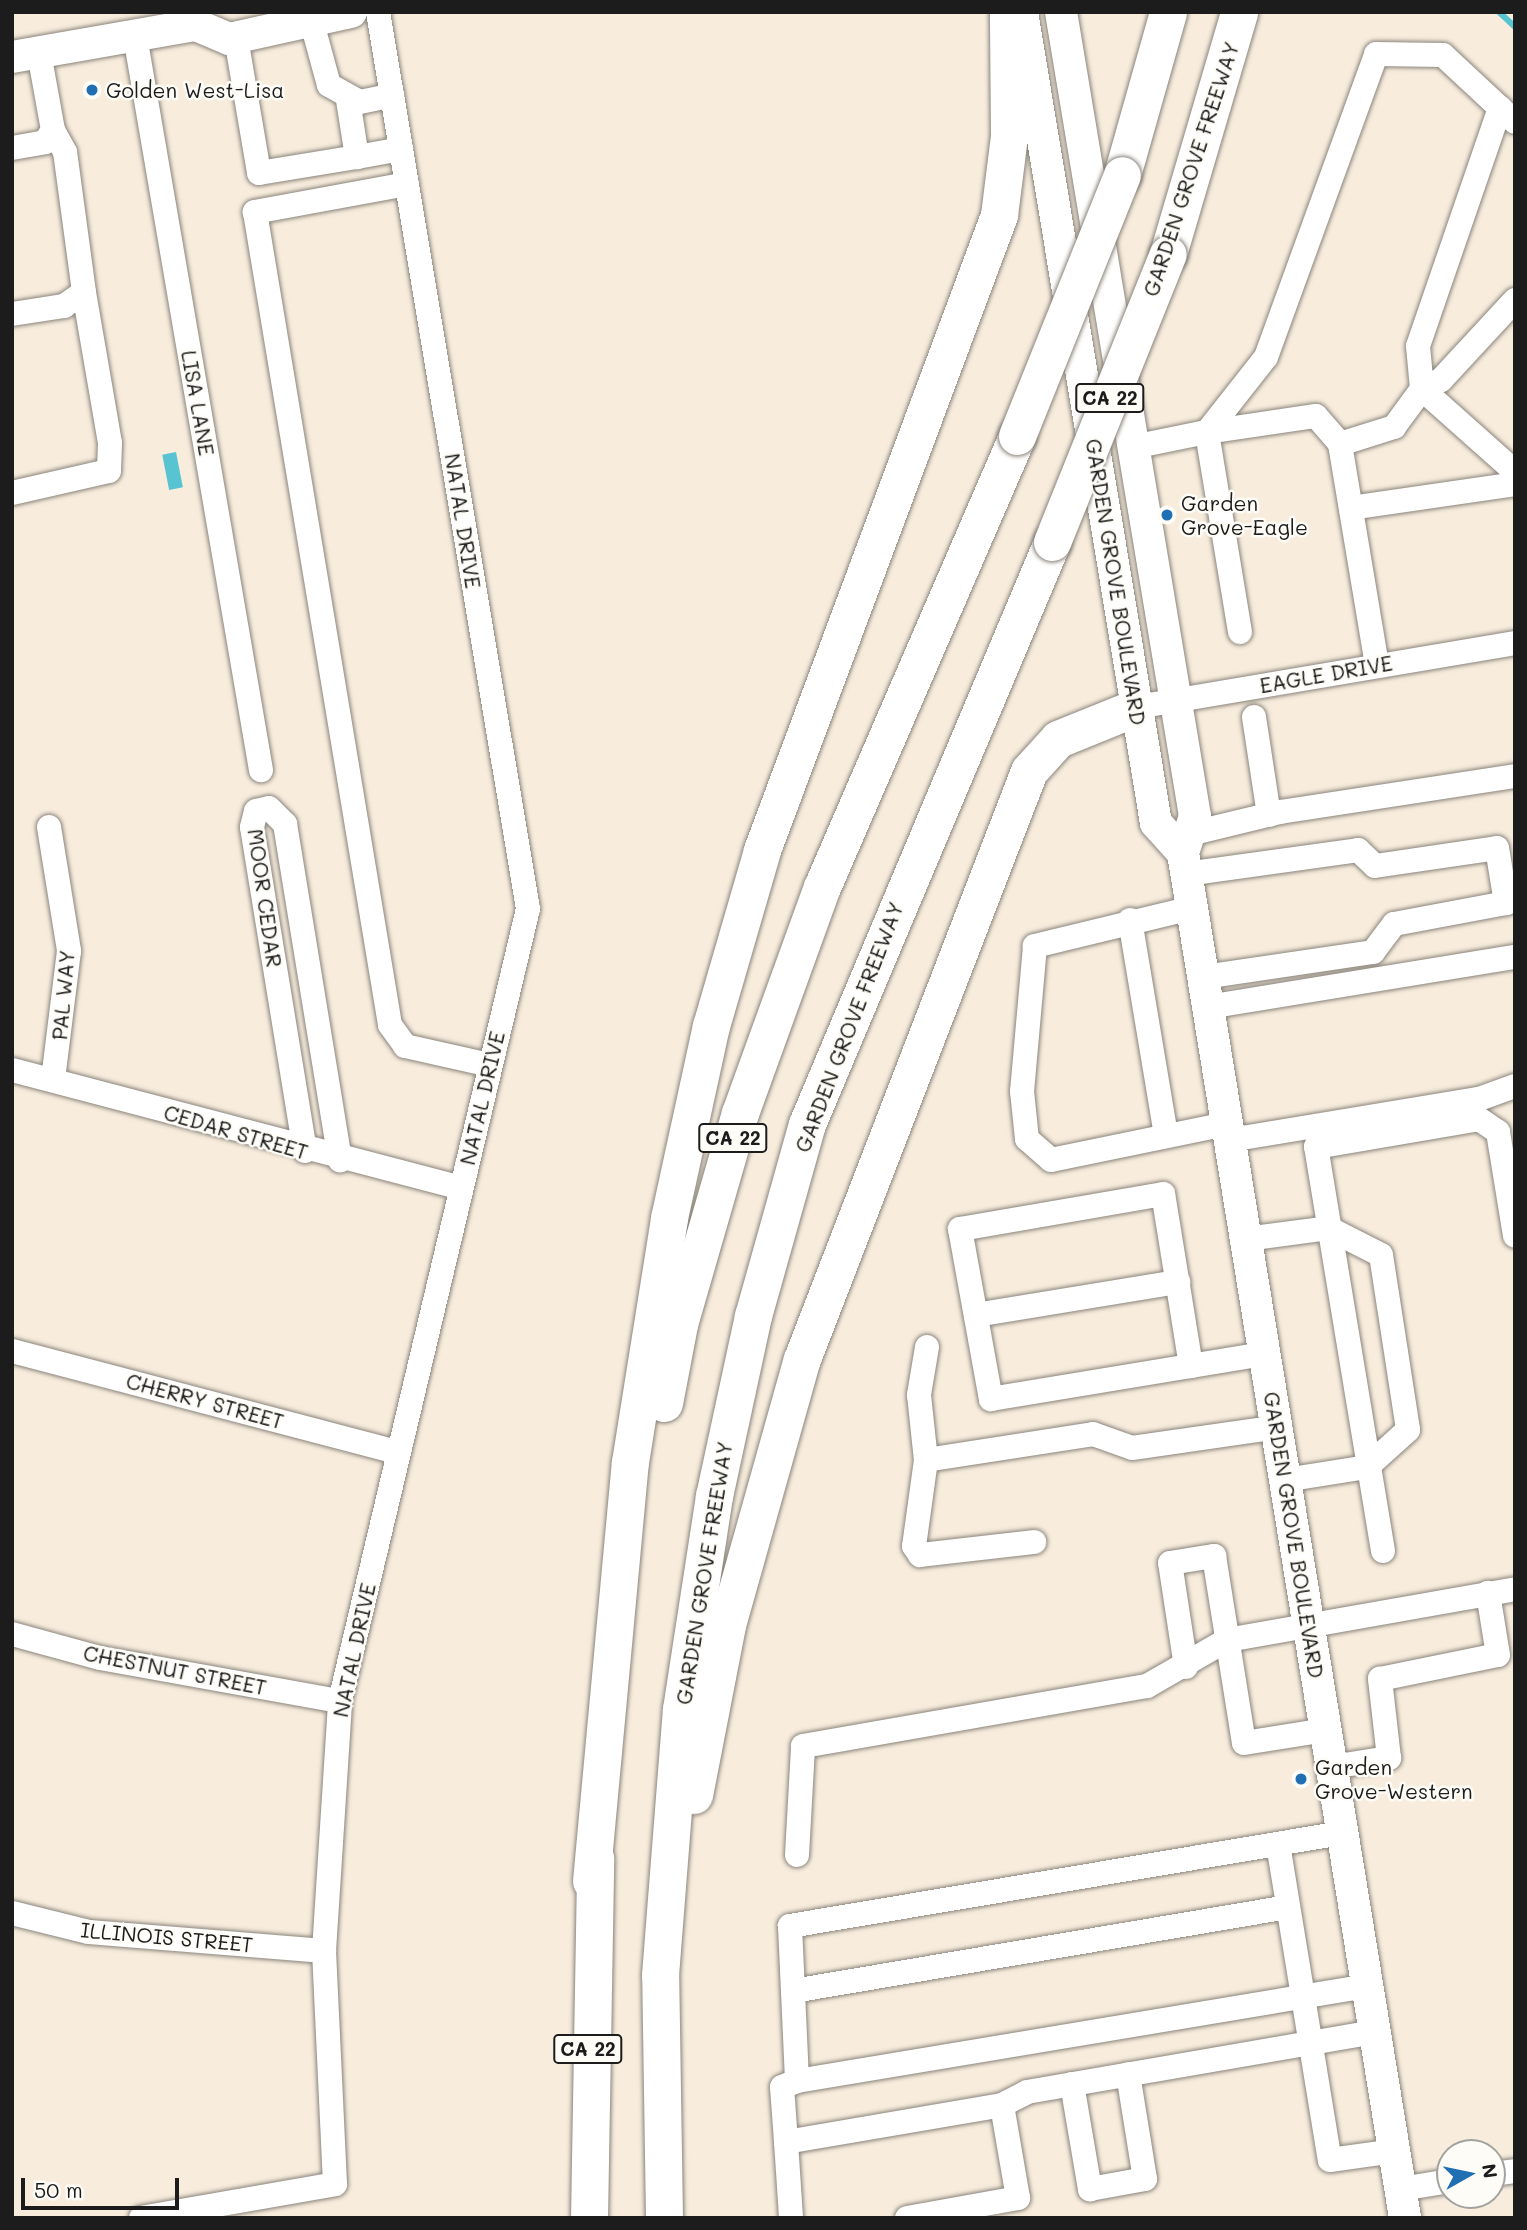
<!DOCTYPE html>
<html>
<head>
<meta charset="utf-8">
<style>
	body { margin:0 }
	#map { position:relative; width:1527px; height:2230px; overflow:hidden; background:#f8eddd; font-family:Mali,sans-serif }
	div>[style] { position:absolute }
	.water>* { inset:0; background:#58c4d2; transform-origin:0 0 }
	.stream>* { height:6px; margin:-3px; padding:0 3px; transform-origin:3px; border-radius:3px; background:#58c4d2 }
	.roads { filter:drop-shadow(0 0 2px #8a847c) drop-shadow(0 0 2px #8a847c) }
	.minor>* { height:24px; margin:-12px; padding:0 12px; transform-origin:12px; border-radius:12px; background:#fff }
	.major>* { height:32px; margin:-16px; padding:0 16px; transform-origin:16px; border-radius:16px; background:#fff }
	.highway>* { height:37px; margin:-18.5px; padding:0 18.5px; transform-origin:18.5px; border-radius:18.5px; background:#fff }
	.bridges { filter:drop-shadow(0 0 2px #8a847c) drop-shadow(0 0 2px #8a847c) }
	.highway-bridge>* { height:37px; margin:-18.5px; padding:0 18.5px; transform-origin:18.5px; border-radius:18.5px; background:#fff }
	.dots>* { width:19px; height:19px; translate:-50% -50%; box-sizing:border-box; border:4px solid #fdfcf7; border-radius:50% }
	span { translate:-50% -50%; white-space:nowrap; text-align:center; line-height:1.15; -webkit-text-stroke:5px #fdfcf7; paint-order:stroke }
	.shield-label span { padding:2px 5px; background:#fdfcf7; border:2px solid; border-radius:5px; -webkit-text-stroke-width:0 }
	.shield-label { font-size:19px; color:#1c1c1c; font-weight:700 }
	.poi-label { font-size:21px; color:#1c1c1c }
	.left { translate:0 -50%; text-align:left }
	.street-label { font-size:21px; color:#1c1c1c }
	.frame { position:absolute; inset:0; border:14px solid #1c1c1c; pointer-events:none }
	.north { position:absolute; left:1436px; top:2139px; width:70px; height:70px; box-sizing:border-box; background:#fdfcf7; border:2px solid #a3a29f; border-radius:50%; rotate:81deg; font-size:19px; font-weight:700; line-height:28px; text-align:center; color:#1c1c1c }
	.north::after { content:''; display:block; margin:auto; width:24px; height:32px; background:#1f6fb2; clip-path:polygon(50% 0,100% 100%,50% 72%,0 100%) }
	.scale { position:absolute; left:21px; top:2178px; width:158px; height:32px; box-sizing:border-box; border:4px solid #1c1c1c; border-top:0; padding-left:9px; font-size:21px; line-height:24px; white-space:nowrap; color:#1c1c1c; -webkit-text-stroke:5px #fdfcf7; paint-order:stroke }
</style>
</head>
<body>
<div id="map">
	<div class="water">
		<i style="left:176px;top:452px;width:36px;height:14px;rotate:79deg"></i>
	</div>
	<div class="stream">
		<i style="left:1499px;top:12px;width:22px;rotate:43deg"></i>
	</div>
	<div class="roads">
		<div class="minor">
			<i style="left:312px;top:23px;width:64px;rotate:74.7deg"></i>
			<i style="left:329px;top:85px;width:35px;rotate:29deg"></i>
			<i style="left:360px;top:102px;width:33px;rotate:-12deg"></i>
			<i style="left:135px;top:36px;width:745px;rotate:80.26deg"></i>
			<i style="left:236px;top:38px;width:137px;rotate:80.3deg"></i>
			<i style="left:259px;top:173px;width:99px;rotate:-9.3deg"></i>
			<i style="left:348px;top:100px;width:58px;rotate:81deg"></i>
			<i style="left:357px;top:157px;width:45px;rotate:-10.3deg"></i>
			<i style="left:12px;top:148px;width:34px;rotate:-10deg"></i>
			<i style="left:45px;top:142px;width:14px;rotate:-56deg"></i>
			<i style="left:407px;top:184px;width:155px;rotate:169.6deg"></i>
			<i style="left:255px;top:212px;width:824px;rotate:80.57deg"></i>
			<i style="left:390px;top:1025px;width:26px;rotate:54deg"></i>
			<i style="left:405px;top:1046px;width:87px;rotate:12.6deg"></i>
			<i style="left:1515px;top:300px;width:109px;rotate:132.8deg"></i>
			<i style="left:1441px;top:380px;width:21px;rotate:155deg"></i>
			<i style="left:1422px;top:389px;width:125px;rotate:41.7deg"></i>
			<i style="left:12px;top:314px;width:53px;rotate:-8.7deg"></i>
			<i style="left:64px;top:306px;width:24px;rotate:-35deg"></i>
			<i style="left:84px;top:292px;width:141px;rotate:-97.7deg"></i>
			<i style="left:65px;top:152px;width:25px;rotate:-119deg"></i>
			<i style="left:53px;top:130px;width:78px;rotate:-100.3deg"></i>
			<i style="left:1340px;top:444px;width:57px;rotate:-17.5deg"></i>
			<i style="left:1394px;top:427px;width:47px;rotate:-53.6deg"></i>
			<i style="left:1422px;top:389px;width:43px;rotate:-95.3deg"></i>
			<i style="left:1418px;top:346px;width:252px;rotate:-71deg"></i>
			<i style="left:1133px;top:447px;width:76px;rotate:-11.5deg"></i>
			<i style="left:1207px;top:432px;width:95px;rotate:-51.8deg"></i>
			<i style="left:1266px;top:357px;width:322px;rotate:-70deg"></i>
			<i style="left:1376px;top:54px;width:67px;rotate:0.9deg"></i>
			<i style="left:1443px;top:55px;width:98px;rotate:42.9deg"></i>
			<i style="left:12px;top:493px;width:99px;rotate:-12.8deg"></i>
			<i style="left:109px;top:471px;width:28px;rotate:-88deg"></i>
			<i style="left:110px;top:443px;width:153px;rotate:-99.8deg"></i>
			<i style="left:1351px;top:508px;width:166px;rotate:-8.3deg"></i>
			<i style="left:1240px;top:632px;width:203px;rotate:-99.4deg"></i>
			<i style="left:1207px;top:432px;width:110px;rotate:-8.4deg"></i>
			<i style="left:1316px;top:416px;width:37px;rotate:49deg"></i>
			<i style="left:1340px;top:444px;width:224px;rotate:80.5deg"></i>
			<i style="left:1137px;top:707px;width:383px;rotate:-9.6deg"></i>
			<i style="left:1254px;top:717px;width:99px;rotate:81.3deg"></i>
			<i style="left:49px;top:827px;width:126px;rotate:80.8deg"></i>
			<i style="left:69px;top:951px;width:130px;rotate:97.1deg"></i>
			<i style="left:1189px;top:834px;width:94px;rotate:-13.6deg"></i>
			<i style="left:1280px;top:812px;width:238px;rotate:-8.7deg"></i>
			<i style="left:1186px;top:874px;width:174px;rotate:-7.9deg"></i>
			<i style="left:1358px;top:850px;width:23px;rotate:43deg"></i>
			<i style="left:1375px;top:866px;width:123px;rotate:-8.4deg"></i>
			<i style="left:1497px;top:848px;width:56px;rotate:80.7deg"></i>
			<i style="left:1506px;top:903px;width:114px;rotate:169.4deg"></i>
			<i style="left:1394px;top:924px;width:35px;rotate:127deg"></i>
			<i style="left:1373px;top:952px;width:172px;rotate:171.6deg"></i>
			<i style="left:1192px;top:908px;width:162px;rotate:166.4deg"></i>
			<i style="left:1035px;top:946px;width:146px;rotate:95.1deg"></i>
			<i style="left:1022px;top:1091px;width:48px;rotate:84.1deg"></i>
			<i style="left:1027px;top:1139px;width:32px;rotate:41deg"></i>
			<i style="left:1051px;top:1160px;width:180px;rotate:-11.6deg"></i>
			<i style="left:1130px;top:920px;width:219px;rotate:80.5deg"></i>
			<i style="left:1208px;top:1007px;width:311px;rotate:-9.3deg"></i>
			<i style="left:12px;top:1070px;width:464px;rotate:14.7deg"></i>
			<i style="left:1230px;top:1140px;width:252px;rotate:-9.4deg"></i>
			<i style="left:1479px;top:1099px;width:38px;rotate:-20deg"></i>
			<i style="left:305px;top:1151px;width:328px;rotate:-99.3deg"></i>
			<i style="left:252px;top:827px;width:16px;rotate:-76deg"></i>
			<i style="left:256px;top:811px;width:13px;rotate:-13deg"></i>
			<i style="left:269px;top:808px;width:23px;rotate:45deg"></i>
			<i style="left:285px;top:824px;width:341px;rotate:80.7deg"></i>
			<i style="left:1246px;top:1239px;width:83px;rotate:-7.6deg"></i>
			<i style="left:1328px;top:1228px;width:59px;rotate:27deg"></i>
			<i style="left:1381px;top:1255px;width:177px;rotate:81.2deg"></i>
			<i style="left:1408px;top:1430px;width:55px;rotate:137.9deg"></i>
			<i style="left:1367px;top:1467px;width:83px;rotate:171deg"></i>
			<i style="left:976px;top:1315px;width:205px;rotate:-9.3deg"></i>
			<i style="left:927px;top:1347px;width:49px;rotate:99.5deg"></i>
			<i style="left:919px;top:1395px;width:65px;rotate:83.9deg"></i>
			<i style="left:926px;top:1460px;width:87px;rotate:97.9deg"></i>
			<i style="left:914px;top:1546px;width:11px;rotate:56deg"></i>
			<i style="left:920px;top:1555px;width:115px;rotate:-6.5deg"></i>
			<i style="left:12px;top:1351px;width:399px;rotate:14.7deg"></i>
			<i style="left:1191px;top:1366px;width:174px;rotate:-99.2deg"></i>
			<i style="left:1163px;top:1194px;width:206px;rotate:170.2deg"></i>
			<i style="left:960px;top:1229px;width:173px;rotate:79.7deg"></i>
			<i style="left:991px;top:1399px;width:277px;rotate:-9.4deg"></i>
			<i style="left:926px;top:1460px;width:169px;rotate:-8.8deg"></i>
			<i style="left:1093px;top:1434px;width:41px;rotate:19.7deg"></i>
			<i style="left:1132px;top:1448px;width:147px;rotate:-8.2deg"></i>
			<i style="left:1383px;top:1551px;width:410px;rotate:-99.4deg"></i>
			<i style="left:1316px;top:1147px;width:165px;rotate:-9.7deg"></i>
			<i style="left:1479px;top:1119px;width:23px;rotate:34deg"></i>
			<i style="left:1498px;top:1132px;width:105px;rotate:80.7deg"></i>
			<i style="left:12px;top:1634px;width:91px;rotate:15.3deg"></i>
			<i style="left:100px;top:1658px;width:244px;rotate:10.2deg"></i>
			<i style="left:1186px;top:1667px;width:105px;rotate:-98.7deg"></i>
			<i style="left:1170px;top:1563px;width:45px;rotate:-9deg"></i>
			<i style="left:1214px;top:1556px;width:189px;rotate:80.9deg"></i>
			<i style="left:1244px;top:1743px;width:82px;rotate:-9.1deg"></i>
			<i style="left:1332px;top:1767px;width:58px;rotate:-9deg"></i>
			<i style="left:1389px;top:1758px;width:80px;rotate:-96.5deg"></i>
			<i style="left:1380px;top:1679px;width:120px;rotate:-11.5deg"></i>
			<i style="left:1498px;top:1655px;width:63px;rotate:-99.2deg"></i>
			<i style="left:1342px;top:1833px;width:560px;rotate:170.44deg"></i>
			<i style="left:790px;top:1926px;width:155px;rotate:87.4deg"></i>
			<i style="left:797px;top:2081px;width:578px;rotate:-9.46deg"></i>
			<i style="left:1278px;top:1844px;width:320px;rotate:80.7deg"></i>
			<i style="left:1330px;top:2160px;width:66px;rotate:-7.9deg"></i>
			<i style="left:797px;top:1855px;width:109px;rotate:-86.8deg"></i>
			<i style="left:803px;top:1746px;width:349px;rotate:-9.9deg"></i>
			<i style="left:1147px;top:1686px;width:92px;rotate:-29.9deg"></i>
			<i style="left:1227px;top:1640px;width:292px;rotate:-10deg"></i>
			<i style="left:12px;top:1913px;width:79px;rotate:13.9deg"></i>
			<i style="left:89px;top:1932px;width:236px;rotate:4.6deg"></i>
			<i style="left:793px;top:1991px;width:502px;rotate:-9.63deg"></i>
			<i style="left:797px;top:2081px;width:16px;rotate:158deg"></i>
			<i style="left:782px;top:2087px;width:55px;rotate:85.8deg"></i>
			<i style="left:786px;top:2142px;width:219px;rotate:-9.7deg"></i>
			<i style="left:1002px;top:2105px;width:28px;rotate:-27deg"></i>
			<i style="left:1027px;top:2092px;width:353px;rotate:-9.8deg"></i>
			<i style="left:1072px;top:2084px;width:107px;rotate:80.3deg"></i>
			<i style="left:1090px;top:2189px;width:56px;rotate:-10.3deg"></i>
			<i style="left:1145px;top:2179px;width:106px;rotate:-99.2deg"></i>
			<i style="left:786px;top:2142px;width:76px;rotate:86.2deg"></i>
			<i style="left:1492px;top:2174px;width:23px;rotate:-7deg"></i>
			<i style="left:1401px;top:2189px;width:50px;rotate:-9.3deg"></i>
			<i style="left:141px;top:2218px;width:197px;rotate:-9.9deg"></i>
			<i style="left:335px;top:2184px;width:233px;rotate:-92.7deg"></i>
			<i style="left:324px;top:1951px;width:251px;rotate:-86.3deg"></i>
			<i style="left:340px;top:1701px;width:814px;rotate:-76.65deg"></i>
			<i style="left:528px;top:909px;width:909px;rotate:-99.49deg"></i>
			<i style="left:907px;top:2218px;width:113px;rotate:-10.2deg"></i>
			<i style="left:1018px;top:2198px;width:94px;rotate:-99.8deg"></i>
		</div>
		<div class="major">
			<i style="left:1022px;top:12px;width:822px;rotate:80.62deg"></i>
			<i style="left:1156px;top:823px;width:40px;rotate:48deg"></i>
			<i style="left:1061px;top:12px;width:815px;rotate:80.54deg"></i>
			<i style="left:1195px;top:816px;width:39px;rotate:108deg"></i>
			<i style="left:1183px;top:853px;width:1383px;rotate:80.76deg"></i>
			<i style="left:12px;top:57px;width:187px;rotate:-9.9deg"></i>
			<i style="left:196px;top:25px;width:36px;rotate:23deg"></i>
			<i style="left:229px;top:39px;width:125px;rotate:-12.5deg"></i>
		</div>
		<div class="highway">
			<i style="left:1122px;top:175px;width:169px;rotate:-74.2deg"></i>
			<i style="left:1168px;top:254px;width:252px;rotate:-73.6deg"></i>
			<i style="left:664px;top:1403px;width:80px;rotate:-79.2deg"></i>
			<i style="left:679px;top:1324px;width:220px;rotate:-73.9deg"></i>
			<i style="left:740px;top:1113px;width:240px;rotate:-70.1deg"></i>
			<i style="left:822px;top:887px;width:491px;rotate:-66.6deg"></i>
			<i style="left:694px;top:1795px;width:173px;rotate:-79deg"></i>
			<i style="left:727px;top:1625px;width:276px;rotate:-74.3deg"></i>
			<i style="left:802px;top:1359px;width:630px;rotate:-68.89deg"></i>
			<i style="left:1029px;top:771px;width:43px;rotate:-47.8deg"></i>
			<i style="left:1058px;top:739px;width:85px;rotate:-22.1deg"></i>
			<i style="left:591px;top:1881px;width:421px;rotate:-84.7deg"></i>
			<i style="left:630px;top:1462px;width:247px;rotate:-80.9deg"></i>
			<i style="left:669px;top:1218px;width:197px;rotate:-77.7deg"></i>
			<i style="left:711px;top:1026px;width:183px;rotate:-73.8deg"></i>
			<i style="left:762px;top:850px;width:678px;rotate:-69.53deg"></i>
			<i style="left:999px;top:215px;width:80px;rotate:-82.8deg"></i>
			<i style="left:1009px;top:136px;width:124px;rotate:-90.5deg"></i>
			<i style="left:589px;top:2218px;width:360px;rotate:-89deg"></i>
			<i style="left:664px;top:2218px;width:243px;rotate:-90.9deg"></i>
			<i style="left:660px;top:1975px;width:267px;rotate:-85.5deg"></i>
			<i style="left:681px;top:1709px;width:216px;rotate:-81.2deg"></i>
			<i style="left:714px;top:1496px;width:184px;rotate:-77.8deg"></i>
			<i style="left:753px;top:1316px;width:199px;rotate:-74.3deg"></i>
			<i style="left:807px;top:1124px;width:631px;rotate:-67.17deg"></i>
		</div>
	</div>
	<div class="bridges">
		<div class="highway-bridge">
			<i style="left:1017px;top:436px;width:281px;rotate:-68.1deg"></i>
			<i style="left:1052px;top:542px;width:310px;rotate:-68.1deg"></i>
		</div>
	</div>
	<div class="dots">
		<i style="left:92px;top:90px;background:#1f6fb2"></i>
		<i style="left:1167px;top:515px;background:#1f6fb2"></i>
		<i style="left:1301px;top:1779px;background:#1f6fb2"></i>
	</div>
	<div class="shield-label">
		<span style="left:1110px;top:398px">CA 22</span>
		<span style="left:733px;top:1138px">CA 22</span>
		<span style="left:588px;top:2049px">CA 22</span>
	</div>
	<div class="poi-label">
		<span class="left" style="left:106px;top:90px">Golden West-Lisa</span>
		<span class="left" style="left:1181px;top:515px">Garden<br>Grove-Eagle</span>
		<span class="left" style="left:1315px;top:1779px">Garden<br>Grove-Western</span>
	</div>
	<div class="street-label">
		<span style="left:1191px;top:169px;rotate:-72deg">GARDEN GROVE FREEWAY</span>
		<span style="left:198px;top:403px;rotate:80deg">LISA LANE</span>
		<span style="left:463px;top:521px;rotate:81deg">NATAL DRIVE</span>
		<span style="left:1116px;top:582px;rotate:81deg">GARDEN GROVE BOULEVARD</span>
		<span style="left:1326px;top:674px;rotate:-10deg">EAGLE DRIVE</span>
		<span style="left:265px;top:898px;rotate:82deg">MOOR CEDAR</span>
		<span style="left:63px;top:995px;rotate:-85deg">PAL WAY</span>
		<span style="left:849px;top:1027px;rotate:-69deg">GARDEN GROVE FREEWAY</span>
		<span style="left:482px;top:1098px;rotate:-77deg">NATAL DRIVE</span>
		<span style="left:236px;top:1132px;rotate:16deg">CEDAR STREET</span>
		<span style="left:205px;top:1401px;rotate:15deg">CHERRY STREET</span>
		<span style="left:1294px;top:1535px;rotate:81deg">GARDEN GROVE BOULEVARD</span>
		<span style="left:704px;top:1573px;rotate:-81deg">GARDEN GROVE FREEWAY</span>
		<span style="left:354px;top:1650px;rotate:-78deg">NATAL DRIVE</span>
		<span style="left:175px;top:1670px;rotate:11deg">CHESTNUT STREET</span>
		<span style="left:167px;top:1937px;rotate:5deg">ILLINOIS STREET</span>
	</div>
	<div class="frame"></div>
	<div class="north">N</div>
	<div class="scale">50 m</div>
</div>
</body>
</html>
